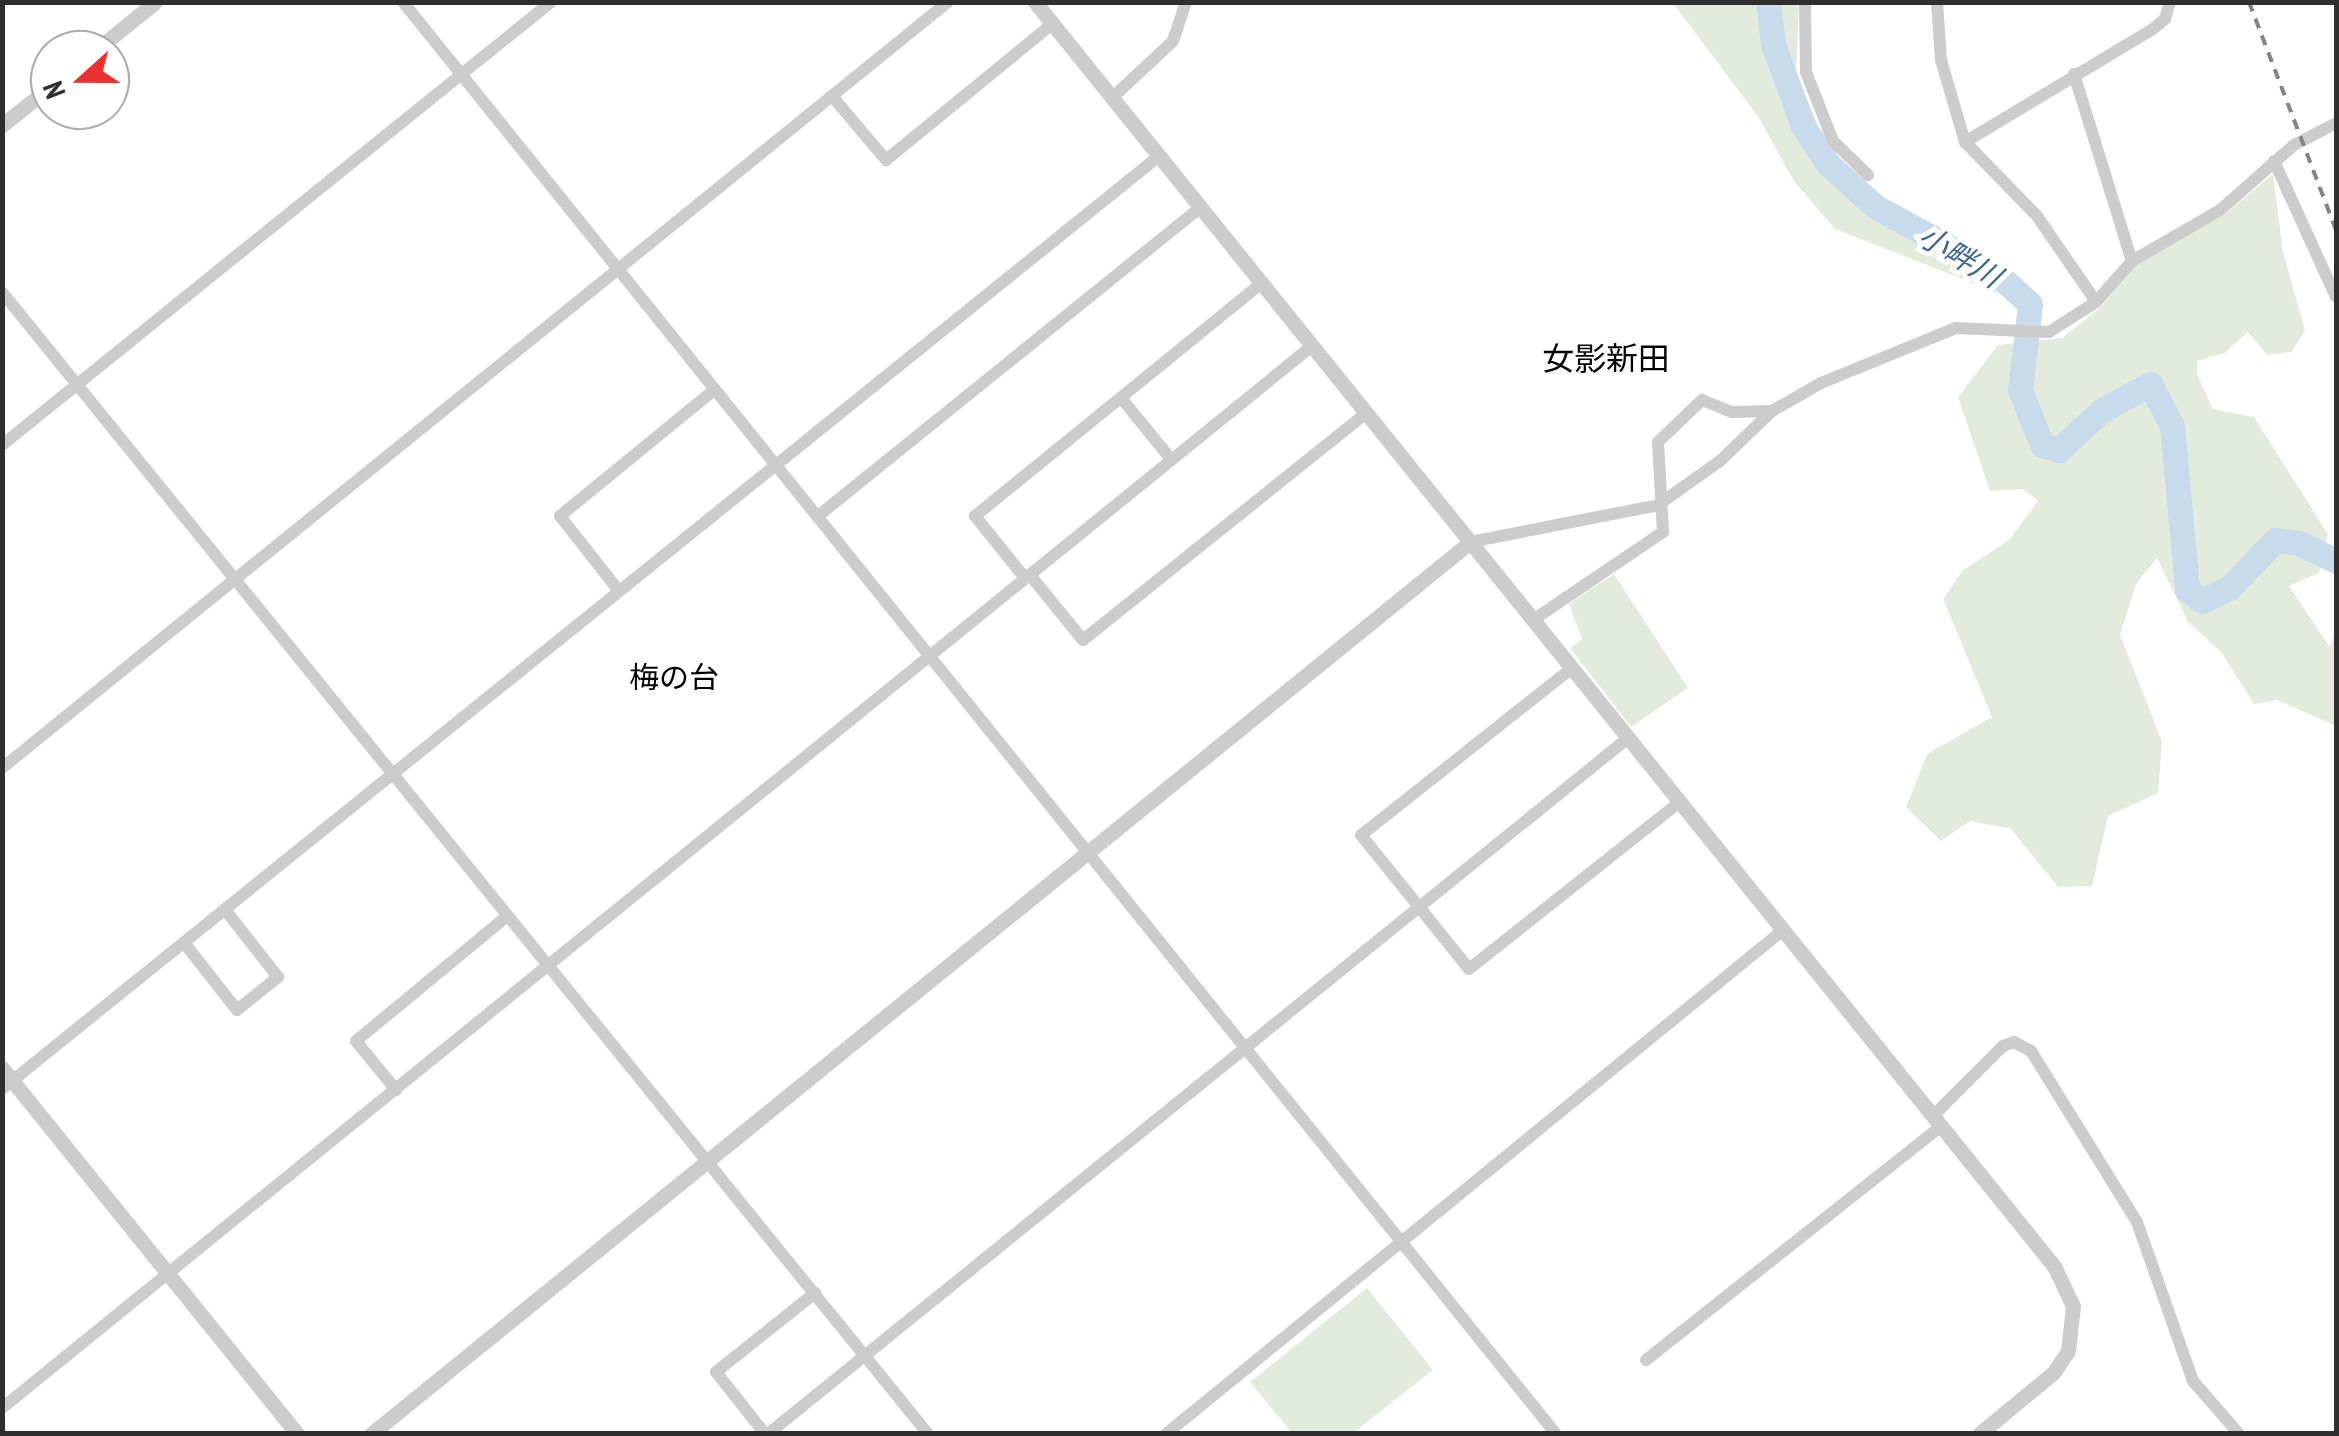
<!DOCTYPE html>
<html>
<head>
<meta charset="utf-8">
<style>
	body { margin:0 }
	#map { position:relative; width:2339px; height:1436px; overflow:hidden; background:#fff; font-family:"PT Sans Narrow","Noto Sans JP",sans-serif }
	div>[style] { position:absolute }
	.green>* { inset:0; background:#e3ecdc }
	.river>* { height:25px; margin:-12.5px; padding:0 12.5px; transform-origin:12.5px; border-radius:12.5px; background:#c8dbec }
	.minor>* { height:12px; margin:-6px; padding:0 6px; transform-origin:6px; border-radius:6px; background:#ccc }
	.tertiary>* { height:15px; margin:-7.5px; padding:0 7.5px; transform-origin:7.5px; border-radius:7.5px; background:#ccc }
	.rail>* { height:4px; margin-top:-2px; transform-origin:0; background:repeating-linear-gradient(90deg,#848484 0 10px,transparent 0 18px) }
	span { translate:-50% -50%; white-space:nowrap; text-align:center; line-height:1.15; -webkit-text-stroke:10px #fff; paint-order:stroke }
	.water-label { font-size:30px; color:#3b6893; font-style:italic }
	.neighbourhood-label { font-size:30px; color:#000 }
	.quarter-label { font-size:32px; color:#000 }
	.frame { position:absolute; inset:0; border:5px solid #2f2f2f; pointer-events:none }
	.north { position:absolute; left:30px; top:30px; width:100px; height:100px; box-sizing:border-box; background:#fff; border:2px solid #acacac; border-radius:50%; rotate:249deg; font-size:28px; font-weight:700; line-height:40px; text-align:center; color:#2f2f2f }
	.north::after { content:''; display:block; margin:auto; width:35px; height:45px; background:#e9312d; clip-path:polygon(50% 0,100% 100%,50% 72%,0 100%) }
</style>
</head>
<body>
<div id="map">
	<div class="green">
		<i style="clip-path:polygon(1673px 3px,1799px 3px,1796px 74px,1829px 151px,1919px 236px,1973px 266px,2011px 298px,1835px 229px,1793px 180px,1759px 118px)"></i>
		<i style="clip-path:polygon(2273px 174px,2283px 252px,2305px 330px,2292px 352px,2267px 355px,2248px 332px,2225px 353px,2197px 361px,2197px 374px,2213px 409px,2254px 417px,2328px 534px,2319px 573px,2289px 586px,2329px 646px,2336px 631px,2336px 726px,2277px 700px,2254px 704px,2221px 652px,2188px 622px,2157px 558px,2136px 584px,2120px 635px,2162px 741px,2158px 793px,2108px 816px,2092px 886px,2058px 887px,2011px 829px,1970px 821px,1941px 841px,1906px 807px,1927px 754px,1992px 717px,1943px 599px,1962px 571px,2009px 540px,2038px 501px,2023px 489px,1990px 491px,1958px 397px,1998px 345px,2062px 338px,2101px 307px,2137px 263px,2225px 214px)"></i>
		<i style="clip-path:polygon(1614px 574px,1688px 688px,1631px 727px,1570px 648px,1582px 639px,1569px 604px)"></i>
		<i style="clip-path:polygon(1367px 1288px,1433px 1370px,1353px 1433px,1292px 1433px,1250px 1382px)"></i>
	</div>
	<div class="river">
		<i style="left:1768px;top:2px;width:42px;rotate:83.2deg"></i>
		<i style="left:1773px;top:44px;width:87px;rotate:69.9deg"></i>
		<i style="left:1803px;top:126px;width:45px;rotate:56.7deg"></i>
		<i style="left:1828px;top:164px;width:64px;rotate:41.9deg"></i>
		<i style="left:1876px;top:207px;width:136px;rotate:28.6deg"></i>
		<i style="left:1995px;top:272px;width:47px;rotate:42.4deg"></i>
		<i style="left:2030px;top:304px;width:87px;rotate:96.6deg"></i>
		<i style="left:2020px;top:390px;width:59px;rotate:68.2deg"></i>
		<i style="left:2042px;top:445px;width:18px;rotate:16deg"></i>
		<i style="left:2059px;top:450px;width:57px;rotate:-42.9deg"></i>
		<i style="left:2101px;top:411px;width:56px;rotate:-28.9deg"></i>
		<i style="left:2150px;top:384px;width:47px;rotate:62.4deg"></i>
		<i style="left:2172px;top:426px;width:164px;rotate:84.7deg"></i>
		<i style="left:2187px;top:589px;width:19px;rotate:39deg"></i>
		<i style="left:2202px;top:601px;width:30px;rotate:-26deg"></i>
		<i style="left:2229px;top:588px;width:66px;rotate:-46.2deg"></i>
		<i style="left:2275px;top:540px;width:24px;rotate:7deg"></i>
		<i style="left:2299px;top:543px;width:41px;rotate:25.9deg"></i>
	</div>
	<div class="minor">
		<i style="left:403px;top:2px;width:1838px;rotate:51.16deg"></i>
		<i style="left:1805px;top:2px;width:70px;rotate:89.2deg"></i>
		<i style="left:1806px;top:72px;width:74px;rotate:68.6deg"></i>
		<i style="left:1833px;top:141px;width:49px;rotate:44.2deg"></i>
		<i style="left:1937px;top:2px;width:58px;rotate:86.1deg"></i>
		<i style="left:1941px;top:60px;width:85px;rotate:73.7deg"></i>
		<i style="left:1965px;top:142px;width:103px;rotate:45.8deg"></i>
		<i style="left:2037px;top:216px;width:104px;rotate:55.5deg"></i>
		<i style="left:2074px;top:74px;width:196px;rotate:72.8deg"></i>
		<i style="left:832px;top:96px;width:84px;rotate:49.8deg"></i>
		<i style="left:886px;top:160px;width:215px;rotate:-39.3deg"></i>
		<i style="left:1112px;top:98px;width:83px;rotate:-43.1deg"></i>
		<i style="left:1173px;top:41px;width:41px;rotate:-71.6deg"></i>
		<i style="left:1965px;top:142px;width:219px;rotate:-31deg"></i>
		<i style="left:2153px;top:29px;width:16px;rotate:-40deg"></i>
		<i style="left:2165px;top:19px;width:18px;rotate:-74deg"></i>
		<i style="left:2274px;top:161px;width:149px;rotate:65.5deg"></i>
		<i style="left:2px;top:292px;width:1470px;rotate:50.96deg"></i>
		<i style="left:1122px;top:399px;width:77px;rotate:50.8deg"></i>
		<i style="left:2px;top:445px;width:705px;rotate:-38.9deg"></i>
		<i style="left:818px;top:516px;width:491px;rotate:-38.9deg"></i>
		<i style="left:1470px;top:542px;width:192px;rotate:-11.1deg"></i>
		<i style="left:1658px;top:505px;width:76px;rotate:-35.4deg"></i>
		<i style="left:1720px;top:461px;width:72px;rotate:-43.9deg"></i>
		<i style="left:1772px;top:411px;width:56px;rotate:-29.7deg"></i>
		<i style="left:1821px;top:383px;width:146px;rotate:-22.2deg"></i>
		<i style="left:1956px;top:328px;width:93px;rotate:2.5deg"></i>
		<i style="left:2049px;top:332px;width:56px;rotate:-32.6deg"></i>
		<i style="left:2096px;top:302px;width:55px;rotate:-48.7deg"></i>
		<i style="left:2132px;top:261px;width:102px;rotate:-30.1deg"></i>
		<i style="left:2220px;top:210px;width:98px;rotate:-41.3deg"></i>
		<i style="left:2294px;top:145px;width:47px;rotate:-27.6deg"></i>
		<i style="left:1030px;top:575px;width:84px;rotate:50.8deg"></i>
		<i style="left:1083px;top:640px;width:363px;rotate:-38.7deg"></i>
		<i style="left:1025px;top:578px;width:80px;rotate:-128.9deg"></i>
		<i style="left:975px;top:516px;width:370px;rotate:-39.1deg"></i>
		<i style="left:619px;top:591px;width:95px;rotate:-128.2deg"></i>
		<i style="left:560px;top:516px;width:200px;rotate:-39.3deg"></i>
		<i style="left:1533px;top:620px;width:157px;rotate:-34.1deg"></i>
		<i style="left:1663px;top:532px;width:90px;rotate:-93.2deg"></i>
		<i style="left:1658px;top:442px;width:61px;rotate:-43.7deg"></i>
		<i style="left:1702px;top:400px;width:32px;rotate:22deg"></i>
		<i style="left:1732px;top:412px;width:40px;rotate:-1.4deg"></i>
		<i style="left:1572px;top:668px;width:269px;rotate:141.6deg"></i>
		<i style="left:1361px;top:835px;width:172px;rotate:51.1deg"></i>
		<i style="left:1469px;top:969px;width:269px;rotate:-38.4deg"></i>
		<i style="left:2px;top:768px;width:1217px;rotate:-39deg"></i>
		<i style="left:185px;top:944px;width:84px;rotate:51.8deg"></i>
		<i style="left:237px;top:1010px;width:53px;rotate:-38.8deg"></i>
		<i style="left:278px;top:977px;width:84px;rotate:-128.2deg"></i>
		<i style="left:2px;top:1089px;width:1486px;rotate:-38.88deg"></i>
		<i style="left:396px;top:1090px;width:63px;rotate:-129.2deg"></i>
		<i style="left:356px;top:1041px;width:196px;rotate:-39.6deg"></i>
		<i style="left:1933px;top:1116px;width:99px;rotate:-45deg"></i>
		<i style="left:2003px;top:1046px;width:12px;rotate:-20deg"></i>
		<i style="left:2014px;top:1042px;width:19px;rotate:28deg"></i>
		<i style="left:2031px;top:1051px;width:201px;rotate:58.2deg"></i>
		<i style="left:2137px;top:1222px;width:169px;rotate:70.6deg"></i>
		<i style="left:2193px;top:1381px;width:70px;rotate:49deg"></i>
		<i style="left:1646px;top:1360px;width:377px;rotate:-38.4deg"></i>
		<i style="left:2px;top:1408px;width:1686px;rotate:-39.03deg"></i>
		<i style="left:765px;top:1434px;width:79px;rotate:-128.3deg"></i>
		<i style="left:716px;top:1372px;width:127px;rotate:-38.6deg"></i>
		<i style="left:768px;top:1434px;width:1106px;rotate:-38.98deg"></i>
		<i style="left:1166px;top:1434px;width:797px;rotate:-39.24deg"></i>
	</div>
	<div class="tertiary">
		<i style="left:1035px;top:2px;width:1624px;rotate:51.13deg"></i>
		<i style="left:2054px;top:1266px;width:44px;rotate:64.6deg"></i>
		<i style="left:2073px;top:1306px;width:45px;rotate:96.3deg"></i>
		<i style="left:2068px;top:1351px;width:27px;rotate:124deg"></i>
		<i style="left:2053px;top:1373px;width:96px;rotate:140.5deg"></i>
		<i style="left:96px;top:50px;width:76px;rotate:-39.1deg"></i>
		<i style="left:2px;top:125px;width:61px;rotate:-38.4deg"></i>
		<i style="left:2px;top:1068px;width:470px;rotate:51.1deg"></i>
		<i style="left:371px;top:1434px;width:1415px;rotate:-39.06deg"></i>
	</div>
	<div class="rail">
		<i style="left:2249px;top:2px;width:244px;rotate:69.1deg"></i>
	</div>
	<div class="water-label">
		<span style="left:1960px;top:256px;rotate:31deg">小畔川</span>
	</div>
	<div class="neighbourhood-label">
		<span style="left:674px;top:677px">梅の台</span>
	</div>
	<div class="quarter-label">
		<span style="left:1606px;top:358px">女影新田</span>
	</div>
	<div class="frame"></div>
	<div class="north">N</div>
</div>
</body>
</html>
